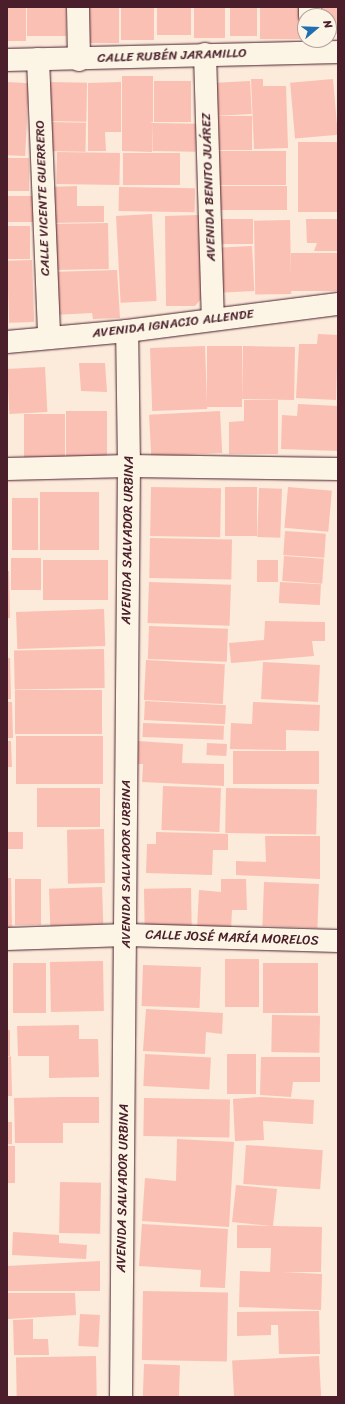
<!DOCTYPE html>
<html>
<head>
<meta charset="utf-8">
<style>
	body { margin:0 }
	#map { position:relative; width:345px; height:1404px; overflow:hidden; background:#fceadb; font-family:Sriracha,sans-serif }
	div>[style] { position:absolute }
	.building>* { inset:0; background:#fac0b3; transform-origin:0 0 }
	.roads { filter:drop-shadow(0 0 1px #4a1f2b) drop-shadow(0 0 1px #4a1f2b) }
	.minor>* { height:22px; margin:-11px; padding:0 11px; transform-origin:11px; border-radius:11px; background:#fcf5e5 }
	span { translate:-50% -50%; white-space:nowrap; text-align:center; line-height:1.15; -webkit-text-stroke:3px #fcf5e5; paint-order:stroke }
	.street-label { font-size:13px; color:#4a1f2b }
	.frame { position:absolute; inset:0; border:8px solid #4a1f2b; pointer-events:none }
	.north { position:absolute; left:297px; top:8px; width:40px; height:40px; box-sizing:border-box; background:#fcf5e5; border:1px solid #b59f9b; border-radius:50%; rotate:71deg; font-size:11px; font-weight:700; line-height:16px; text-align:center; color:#4a1f2b }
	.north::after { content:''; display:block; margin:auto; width:14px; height:18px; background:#1f6fb2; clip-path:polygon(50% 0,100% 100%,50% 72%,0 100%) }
</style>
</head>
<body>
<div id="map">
	<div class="building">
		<i style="left:7px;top:7px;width:19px;height:34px"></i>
		<i style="left:27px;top:7px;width:39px;height:29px"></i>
		<i style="left:85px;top:7px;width:34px;height:36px"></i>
		<i style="left:121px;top:7px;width:33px;height:33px"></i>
		<i style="left:157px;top:7px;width:34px;height:28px"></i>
		<i style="left:194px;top:7px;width:31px;height:31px"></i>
		<i style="left:230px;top:7px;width:27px;height:29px"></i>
		<i style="left:260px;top:7px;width:40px;height:32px"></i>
		<i style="clip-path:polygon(323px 7px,338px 7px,338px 34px,329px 35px,329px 16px,323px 16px)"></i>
		<i style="clip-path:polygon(122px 76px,153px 76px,153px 122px,150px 123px,153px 123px,152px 152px,122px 151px)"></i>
		<i style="clip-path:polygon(251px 79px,263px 79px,263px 86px,286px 86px,288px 148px,254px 149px)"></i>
		<i style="left:333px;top:79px;width:56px;height:43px;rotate:85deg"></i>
		<i style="left:154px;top:81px;width:37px;height:41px"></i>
		<i style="left:250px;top:81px;width:33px;height:34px;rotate:87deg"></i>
		<i style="left:7px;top:82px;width:22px;height:73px;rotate:3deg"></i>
		<i style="left:47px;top:82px;width:40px;height:39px;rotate:1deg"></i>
		<i style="clip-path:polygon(121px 82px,121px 132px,105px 132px,106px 151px,88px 151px,88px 83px)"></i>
		<i style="left:252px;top:116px;width:34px;height:36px;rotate:90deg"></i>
		<i style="left:47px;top:122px;width:39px;height:29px;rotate:1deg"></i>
		<i style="left:153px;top:123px;width:43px;height:28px;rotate:1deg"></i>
		<i style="left:338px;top:142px;width:70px;height:40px;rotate:90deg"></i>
		<i style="left:286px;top:151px;width:34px;height:68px;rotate:90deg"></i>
		<i style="left:57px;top:152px;width:63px;height:32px;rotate:1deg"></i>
		<i style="left:123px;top:153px;width:57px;height:32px"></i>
		<i style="left:7px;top:158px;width:22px;height:33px"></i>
		<i style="clip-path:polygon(77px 186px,77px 206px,104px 206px,104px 222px,49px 223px,48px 187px)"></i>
		<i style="left:220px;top:186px;width:67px;height:24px"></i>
		<i style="left:119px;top:187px;width:76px;height:24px;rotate:1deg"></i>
		<i style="left:7px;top:196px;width:26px;height:26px"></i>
		<i style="left:152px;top:214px;width:87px;height:36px;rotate:87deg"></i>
		<i style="clip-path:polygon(199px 215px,201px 299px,195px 306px,166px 306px,165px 216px)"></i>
		<i style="left:253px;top:219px;width:25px;height:37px;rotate:90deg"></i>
		<i style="clip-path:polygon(306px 219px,338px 219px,338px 251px,314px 251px,317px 243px,307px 243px)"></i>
		<i style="left:290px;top:220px;width:74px;height:36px;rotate:89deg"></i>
		<i style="left:108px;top:223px;width:46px;height:57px;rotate:89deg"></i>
		<i style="left:7px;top:226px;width:23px;height:33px"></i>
		<i style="left:252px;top:246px;width:45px;height:35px;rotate:87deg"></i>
		<i style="left:338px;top:253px;width:38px;height:47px;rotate:90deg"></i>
		<i style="left:32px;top:260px;width:62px;height:25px;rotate:88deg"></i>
		<i style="clip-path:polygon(117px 270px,120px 318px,93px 319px,92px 313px,53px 315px,51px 272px)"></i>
		<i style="clip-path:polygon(318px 334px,338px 335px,336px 400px,296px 398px,299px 344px,317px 344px)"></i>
		<i style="left:205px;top:346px;width:63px;height:55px;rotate:88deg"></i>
		<i style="left:207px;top:346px;width:35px;height:61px"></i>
		<i style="left:243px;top:346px;width:52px;height:53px;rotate:1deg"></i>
		<i style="clip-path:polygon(79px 363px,105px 363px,107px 392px,81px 391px)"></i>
		<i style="left:45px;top:367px;width:45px;height:38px;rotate:87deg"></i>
		<i style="clip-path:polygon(244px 400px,278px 400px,278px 454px,229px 454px,229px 422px,244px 421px)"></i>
		<i style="clip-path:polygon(298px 404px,338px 406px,338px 451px,281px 449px,282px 415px,297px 416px)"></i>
		<i style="left:107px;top:411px;width:49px;height:41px;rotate:90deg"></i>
		<i style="left:220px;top:411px;width:42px;height:71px;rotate:87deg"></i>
		<i style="left:24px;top:414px;width:41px;height:50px"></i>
		<i style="left:151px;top:487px;width:70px;height:49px;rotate:1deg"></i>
		<i style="left:225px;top:487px;width:32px;height:49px"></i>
		<i style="left:288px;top:487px;width:44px;height:41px;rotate:5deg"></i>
		<i style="left:259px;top:488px;width:23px;height:49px;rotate:2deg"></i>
		<i style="left:40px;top:492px;width:59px;height:58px"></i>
		<i style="left:12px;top:498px;width:26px;height:52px"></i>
		<i style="left:285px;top:531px;width:41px;height:24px;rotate:4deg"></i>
		<i style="left:150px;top:538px;width:82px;height:40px;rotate:1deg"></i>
		<i style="left:284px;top:556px;width:40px;height:25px;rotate:4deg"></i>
		<i style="left:11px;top:558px;width:30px;height:32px"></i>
		<i style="left:108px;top:560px;width:40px;height:65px;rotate:90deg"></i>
		<i style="left:257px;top:560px;width:21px;height:22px"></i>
		<i style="clip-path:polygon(7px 571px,9px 571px,10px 618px,7px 618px)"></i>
		<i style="left:149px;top:582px;width:82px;height:41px;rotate:2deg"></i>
		<i style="left:280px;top:582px;width:41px;height:21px;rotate:3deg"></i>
		<i style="left:104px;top:609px;width:37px;height:88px;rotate:88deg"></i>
		<i style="clip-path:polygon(265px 621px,325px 622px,325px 641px,312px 641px,314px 656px,231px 663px,229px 643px,264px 640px)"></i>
		<i style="left:149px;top:626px;width:79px;height:33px;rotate:2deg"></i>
		<i style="left:104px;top:649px;width:39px;height:90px;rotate:89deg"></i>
		<i style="clip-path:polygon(7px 658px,10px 658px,11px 699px,7px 699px)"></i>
		<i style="left:146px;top:660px;width:79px;height:40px;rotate:3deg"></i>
		<i style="left:263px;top:662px;width:57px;height:37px;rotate:3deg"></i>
		<i style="left:102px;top:690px;width:44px;height:87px;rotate:90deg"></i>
		<i style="left:145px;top:701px;width:81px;height:19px;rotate:3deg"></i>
		<i style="clip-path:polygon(7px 702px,12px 702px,13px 738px,7px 738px)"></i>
		<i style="clip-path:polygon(253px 702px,320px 705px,319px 731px,286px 730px,286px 750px,230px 749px,231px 723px,252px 724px)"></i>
		<i style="left:143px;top:723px;width:81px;height:14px;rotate:2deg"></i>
		<i style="left:103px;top:736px;width:48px;height:87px;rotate:90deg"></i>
		<i style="clip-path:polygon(7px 741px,11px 741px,12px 767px,7px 767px)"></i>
		<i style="clip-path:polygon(138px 741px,183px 744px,182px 763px,224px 764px,224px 786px,142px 782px,143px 764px,138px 764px)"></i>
		<i style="left:207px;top:743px;width:20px;height:12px;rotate:3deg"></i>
		<i style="left:233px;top:751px;width:86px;height:33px"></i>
		<i style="left:163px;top:786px;width:58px;height:44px;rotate:2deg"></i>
		<i style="left:37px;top:788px;width:63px;height:39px"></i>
		<i style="left:226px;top:788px;width:91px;height:45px;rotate:1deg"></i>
		<i style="left:104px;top:829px;width:54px;height:37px;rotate:89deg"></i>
		<i style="left:7px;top:832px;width:16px;height:17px"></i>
		<i style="clip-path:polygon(156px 832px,228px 834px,228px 850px,213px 850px,212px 875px,146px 873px,147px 844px,156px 844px)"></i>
		<i style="clip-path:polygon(265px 836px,320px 836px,320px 879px,236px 875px,236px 861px,266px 862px)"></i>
		<i style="clip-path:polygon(7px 878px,11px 878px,12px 927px,7px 928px)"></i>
		<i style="left:15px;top:879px;width:26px;height:46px"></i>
		<i style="clip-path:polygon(221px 879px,246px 879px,247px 910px,232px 910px,231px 931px,197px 929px,199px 890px,221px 892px)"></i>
		<i style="left:264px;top:882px;width:55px;height:44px;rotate:2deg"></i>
		<i style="left:102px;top:887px;width:37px;height:53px;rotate:88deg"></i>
		<i style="left:191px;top:888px;width:41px;height:47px;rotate:89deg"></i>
		<i style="left:225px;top:959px;width:34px;height:48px"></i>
		<i style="left:103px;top:961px;width:50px;height:53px;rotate:89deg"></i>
		<i style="left:13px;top:963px;width:33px;height:50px"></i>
		<i style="left:318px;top:963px;width:50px;height:55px;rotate:90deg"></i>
		<i style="left:143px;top:965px;width:58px;height:41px;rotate:2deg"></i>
		<i style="clip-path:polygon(146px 1009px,223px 1013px,222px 1034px,206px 1032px,205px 1054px,143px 1051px)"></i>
		<i style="left:272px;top:1015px;width:48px;height:37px;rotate:1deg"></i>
		<i style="clip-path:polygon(79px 1025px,79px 1039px,98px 1039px,99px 1077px,49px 1078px,49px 1056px,18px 1056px,17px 1026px)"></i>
		<i style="left:7px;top:1030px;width:3px;height:26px"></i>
		<i style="left:145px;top:1054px;width:66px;height:32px;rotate:3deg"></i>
		<i style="left:227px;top:1054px;width:29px;height:40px"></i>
		<i style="clip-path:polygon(11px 1056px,12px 1096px,7px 1096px,7px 1057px)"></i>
		<i style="clip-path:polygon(261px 1057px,320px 1057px,320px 1082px,293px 1082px,291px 1097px,260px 1095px)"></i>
		<i style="clip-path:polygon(63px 1097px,99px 1097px,99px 1123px,63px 1123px,63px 1143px,15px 1143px,14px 1098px)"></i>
		<i style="clip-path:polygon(261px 1097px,314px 1100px,313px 1124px,263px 1121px,264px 1140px,235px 1141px,233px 1099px)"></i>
		<i style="left:144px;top:1098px;width:86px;height:38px;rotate:1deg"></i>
		<i style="left:12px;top:1122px;width:22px;height:5px;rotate:90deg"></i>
		<i style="clip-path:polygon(177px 1139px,234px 1142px,229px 1227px,142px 1221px,145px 1178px,176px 1181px)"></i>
		<i style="left:246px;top:1145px;width:77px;height:39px;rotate:4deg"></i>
		<i style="left:7px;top:1146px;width:8px;height:37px"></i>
		<i style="left:60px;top:1182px;width:41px;height:51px;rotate:1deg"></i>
		<i style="clip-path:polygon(236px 1185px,277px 1189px,273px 1226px,322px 1227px,321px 1272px,283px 1272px,322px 1274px,321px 1310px,239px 1307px,240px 1271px,270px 1272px,271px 1248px,237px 1248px,237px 1225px,271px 1226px,232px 1222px)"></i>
		<i style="clip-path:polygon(142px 1224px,228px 1229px,225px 1288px,200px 1287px,201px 1270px,139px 1266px)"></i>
		<i style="clip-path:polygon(13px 1232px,59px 1235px,59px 1243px,87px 1245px,86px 1259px,12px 1255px)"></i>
		<i style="clip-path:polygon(100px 1261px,100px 1291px,7px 1291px,7px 1266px)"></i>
		<i style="left:143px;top:1291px;width:85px;height:69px;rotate:1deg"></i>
		<i style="clip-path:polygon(7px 1293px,75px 1293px,76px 1315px,8px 1319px)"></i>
		<i style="clip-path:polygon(319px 1311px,320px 1354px,279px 1354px,278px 1325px,271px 1325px,271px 1335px,237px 1336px,237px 1312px)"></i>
		<i style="left:80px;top:1314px;width:20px;height:32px;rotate:3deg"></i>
		<i style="clip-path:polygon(33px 1319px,33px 1339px,48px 1339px,49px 1355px,14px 1355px,13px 1320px)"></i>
		<i style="left:96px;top:1356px;width:41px;height:80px;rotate:89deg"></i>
		<i style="left:319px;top:1356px;width:41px;height:87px;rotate:87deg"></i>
		<i style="left:144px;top:1364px;width:36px;height:33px;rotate:2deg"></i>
	</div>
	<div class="roads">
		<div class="minor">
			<i style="left:78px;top:7px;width:53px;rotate:88.9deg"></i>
			<i style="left:310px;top:7px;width:9px;rotate:90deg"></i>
			<i style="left:205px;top:54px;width:265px;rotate:88.3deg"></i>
			<i style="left:38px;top:59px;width:279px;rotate:87.7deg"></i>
			<i style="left:7px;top:60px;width:331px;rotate:-1.4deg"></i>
			<i style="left:7px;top:342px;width:121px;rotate:-5.2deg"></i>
			<i style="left:127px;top:331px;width:213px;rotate:-7.3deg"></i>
			<i style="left:7px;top:469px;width:122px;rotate:-1.4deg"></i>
			<i style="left:129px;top:466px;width:209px;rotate:0.8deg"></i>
			<i style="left:7px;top:939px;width:119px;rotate:-1.9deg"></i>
			<i style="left:126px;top:935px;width:212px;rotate:1.6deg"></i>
			<i style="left:121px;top:1397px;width:931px;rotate:-89.51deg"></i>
			<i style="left:129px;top:466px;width:135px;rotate:-90.8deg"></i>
		</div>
	</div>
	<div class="street-label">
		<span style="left:172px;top:56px;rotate:-2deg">CALLE RUBÉN JARAMILLO</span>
		<span style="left:209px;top:187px;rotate:-92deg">AVENIDA BENITO JUÁREZ</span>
		<span style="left:43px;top:198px;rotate:-92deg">CALLE VICENTE GUERRERO</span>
		<span style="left:173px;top:324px;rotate:-7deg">AVENIDA IGNACIO ALLENDE</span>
		<span style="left:128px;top:540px;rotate:-89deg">AVENIDA SALVADOR URBINA</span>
		<span style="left:126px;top:864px;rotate:-90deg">AVENIDA SALVADOR URBINA</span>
		<span style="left:232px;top:938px;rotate:2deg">CALLE JOSÉ MARÍA MORELOS</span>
		<span style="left:123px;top:1188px;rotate:-89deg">AVENIDA SALVADOR URBINA</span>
	</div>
	<div class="frame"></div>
	<div class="north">N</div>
</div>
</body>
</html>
